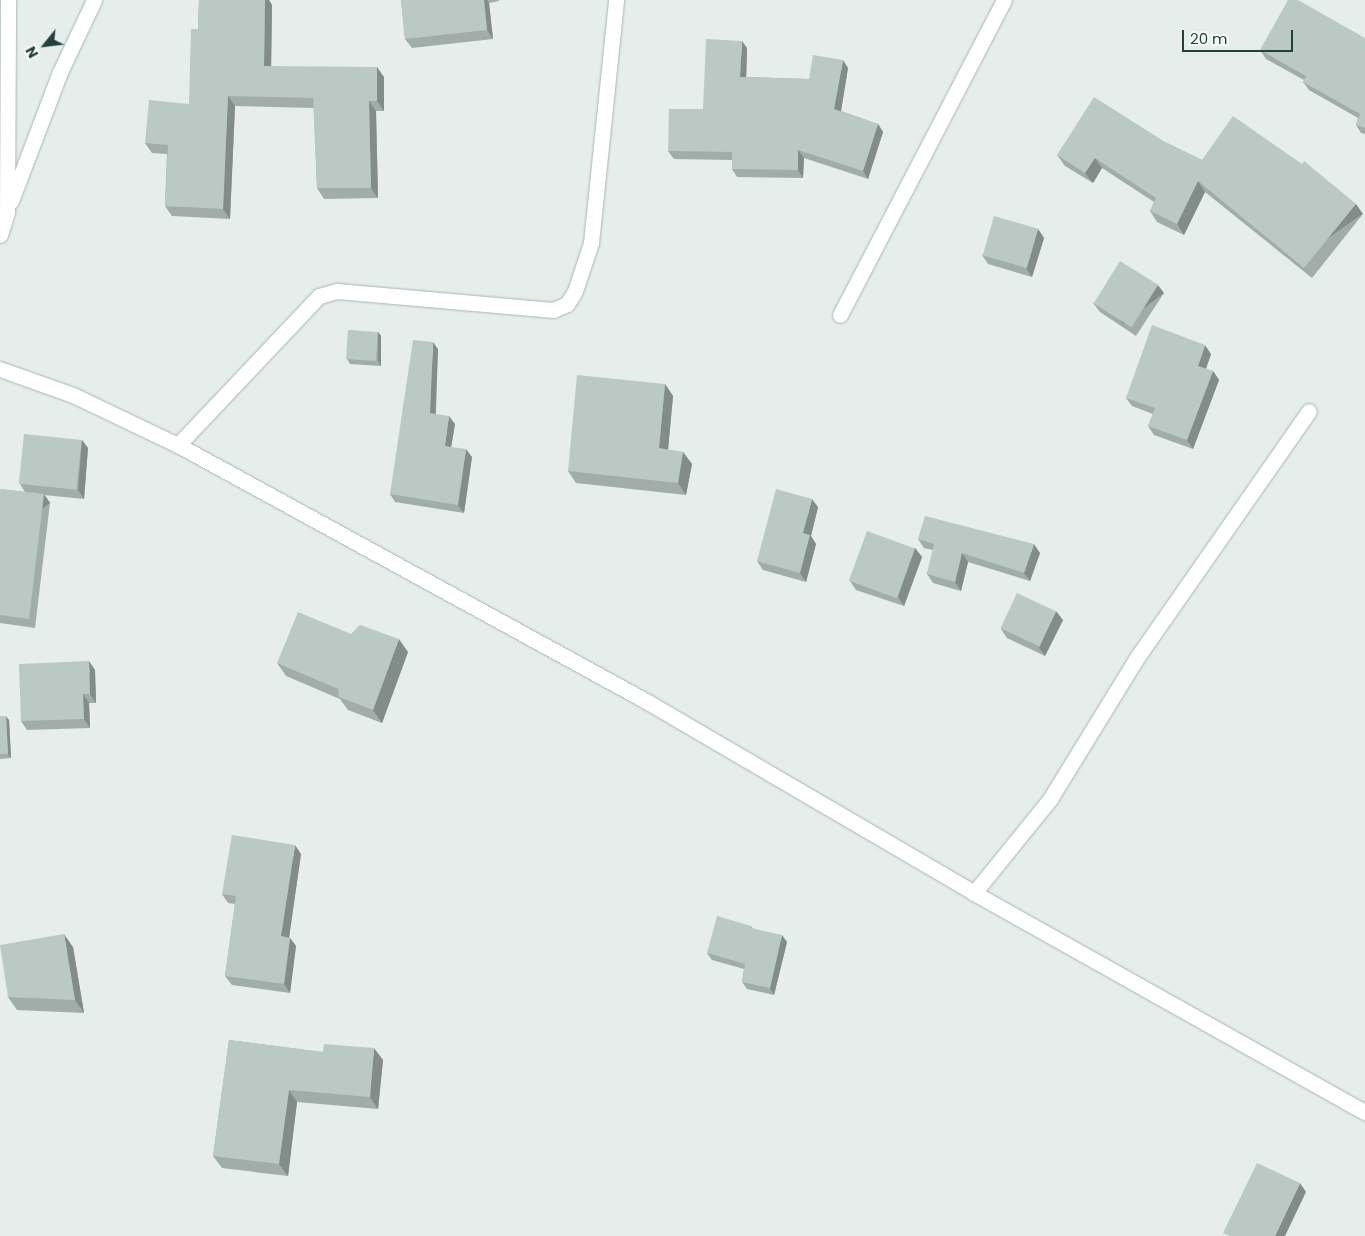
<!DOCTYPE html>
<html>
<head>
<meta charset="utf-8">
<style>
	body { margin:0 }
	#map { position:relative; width:1365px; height:1236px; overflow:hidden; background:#e5eeeb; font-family:Poppins,sans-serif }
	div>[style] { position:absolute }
	.roads { filter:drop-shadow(0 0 1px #a7b6b3) drop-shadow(0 0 1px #a7b6b3) }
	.minor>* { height:15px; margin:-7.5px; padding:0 7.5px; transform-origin:7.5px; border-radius:7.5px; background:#fff }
	.wall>* { inset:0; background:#a0ada9 }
	.shaded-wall>* { inset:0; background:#828d89; transform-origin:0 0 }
	.building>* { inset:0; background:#bac9c4; transform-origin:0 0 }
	span { translate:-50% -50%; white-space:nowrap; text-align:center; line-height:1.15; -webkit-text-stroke:4px #f5faf8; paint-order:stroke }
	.north { position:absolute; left:20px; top:20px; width:50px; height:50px; -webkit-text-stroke:4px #f5faf8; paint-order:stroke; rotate:241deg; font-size:14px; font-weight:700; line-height:20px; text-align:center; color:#23403c }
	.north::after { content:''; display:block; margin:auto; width:18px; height:22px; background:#23403c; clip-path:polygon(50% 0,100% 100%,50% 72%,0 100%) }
	.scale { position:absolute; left:1182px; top:30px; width:111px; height:22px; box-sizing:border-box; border:2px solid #23403c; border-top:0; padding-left:6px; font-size:15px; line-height:18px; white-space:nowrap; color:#23403c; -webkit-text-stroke:4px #f5faf8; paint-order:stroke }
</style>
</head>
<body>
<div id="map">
	<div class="roads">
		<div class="minor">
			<i style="left:11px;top:201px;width:138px;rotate:-69.2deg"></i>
			<i style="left:60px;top:72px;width:80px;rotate:-64.7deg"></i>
			<i style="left:0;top:235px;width:24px;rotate:-73deg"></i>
			<i style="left:7px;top:212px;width:212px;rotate:-89.7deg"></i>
			<i style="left:840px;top:315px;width:355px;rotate:-62.5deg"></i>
			<i style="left:0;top:369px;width:77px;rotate:19.6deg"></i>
			<i style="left:73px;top:395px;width:116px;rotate:25.5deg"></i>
			<i style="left:178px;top:445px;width:533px;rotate:28.68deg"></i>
			<i style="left:646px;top:701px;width:380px;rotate:30.3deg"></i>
			<i style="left:974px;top:893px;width:448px;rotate:29.3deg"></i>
			<i style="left:178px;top:445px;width:205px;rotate:-46.6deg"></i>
			<i style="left:319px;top:296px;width:19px;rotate:-16deg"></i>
			<i style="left:337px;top:291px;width:217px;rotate:5deg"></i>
			<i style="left:553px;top:310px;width:15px;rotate:-23deg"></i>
			<i style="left:567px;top:304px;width:15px;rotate:-58deg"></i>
			<i style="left:575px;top:291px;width:51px;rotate:-71.6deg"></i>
			<i style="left:591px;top:243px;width:244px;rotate:-84.1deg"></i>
			<i style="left:974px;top:893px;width:121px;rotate:-51deg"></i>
			<i style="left:1050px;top:799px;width:164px;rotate:-58.4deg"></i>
			<i style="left:1136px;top:659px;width:302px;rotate:-55.1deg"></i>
		</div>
	</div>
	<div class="wall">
		<i style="clip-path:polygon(199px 0,269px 0,272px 5px,271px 66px,384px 77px,384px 111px,376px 111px,378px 198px,324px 199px,317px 188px,314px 108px,235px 106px,230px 219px,172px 216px,165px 206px,167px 154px,152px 153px,145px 143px,189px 104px,198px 29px)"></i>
		<i style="clip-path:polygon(401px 0,499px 0,499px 1px,489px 3px,493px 39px,412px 48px,405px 39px)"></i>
		<i style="clip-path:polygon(1365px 38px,1365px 134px,1361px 133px,1356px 125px,1358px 118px,1309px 90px,1303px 82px,1304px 80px,1266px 59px,1260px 50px)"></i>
		<i style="clip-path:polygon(747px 48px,746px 77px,809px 79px,848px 68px,841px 111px,878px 124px,883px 132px,868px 179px,804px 158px,803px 178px,737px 177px,732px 169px,732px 160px,674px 159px,668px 151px,703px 109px)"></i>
		<i style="clip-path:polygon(1165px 142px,1202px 160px,1363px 214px,1312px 278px,1205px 192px,1184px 235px,1157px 222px,1150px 211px,1154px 202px,1102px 168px,1093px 183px,1065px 166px,1057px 155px)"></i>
		<i style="clip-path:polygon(1038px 229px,1044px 238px,1032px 277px,988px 264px,982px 255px)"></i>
		<i style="clip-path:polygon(1164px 293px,1136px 336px,1100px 312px,1093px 303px)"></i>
		<i style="clip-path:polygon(378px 332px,381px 336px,381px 366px,350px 364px,347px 359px)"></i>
		<i style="clip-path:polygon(438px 349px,436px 414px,455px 424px,451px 447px,472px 457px,464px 513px,395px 502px,390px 494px)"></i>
		<i style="clip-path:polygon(1211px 354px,1206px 369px,1213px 371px,1219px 380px,1193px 449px,1154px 435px,1148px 426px,1153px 414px,1132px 406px,1126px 398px)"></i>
		<i style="clip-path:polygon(665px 384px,673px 396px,668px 450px,683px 452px,692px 464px,686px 495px,576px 483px,568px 471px)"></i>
		<i style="clip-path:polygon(82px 440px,88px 448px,84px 499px,44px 495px,50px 503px,35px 628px,0 623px,0 489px,25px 492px,20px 484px)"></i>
		<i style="clip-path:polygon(818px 507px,811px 536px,816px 544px,806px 582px,763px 570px,757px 561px)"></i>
		<i style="clip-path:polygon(918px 539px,1040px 553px,1030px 581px,968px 562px,961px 591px,933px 583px,927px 574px,933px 550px,924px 548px)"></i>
		<i style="clip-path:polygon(915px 548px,922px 557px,904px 606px,856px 590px,850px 581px)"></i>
		<i style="clip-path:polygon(1063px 620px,1045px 656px,1007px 638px,1001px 629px)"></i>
		<i style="clip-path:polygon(351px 634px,408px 652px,382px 723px,348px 710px,340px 699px,286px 676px,277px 663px)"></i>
		<i style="clip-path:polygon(95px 670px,96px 703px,89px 703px,90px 728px,27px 730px,21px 721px)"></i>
		<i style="clip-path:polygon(0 716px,9px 720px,11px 758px,0 759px)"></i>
		<i style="clip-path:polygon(301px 854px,289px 937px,290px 938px,296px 946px,290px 993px,232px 985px,225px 976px,235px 904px,228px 903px,222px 894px)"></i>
		<i style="clip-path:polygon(751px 926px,753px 929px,787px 942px,774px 995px,747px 989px,742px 982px,744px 969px,712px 960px,707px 953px)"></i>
		<i style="clip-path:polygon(73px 947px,84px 1013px,17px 1010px,8px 997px)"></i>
		<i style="clip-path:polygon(229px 1040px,383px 1060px,378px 1109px,297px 1102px,288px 1176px,222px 1168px,213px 1156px)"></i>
	</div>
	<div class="shaded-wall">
		<i style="clip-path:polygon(265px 0,269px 0,272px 5px,271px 76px,264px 66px)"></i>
		<i style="clip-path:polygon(484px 0,487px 0,489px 3px,493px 39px,487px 30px)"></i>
		<i style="clip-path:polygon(742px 41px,747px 48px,746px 85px,740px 77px)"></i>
		<i style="clip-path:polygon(843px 60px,848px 68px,840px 117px,834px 109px)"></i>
		<i style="clip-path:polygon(377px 67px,384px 77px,384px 111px,377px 101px)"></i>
		<i style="clip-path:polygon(228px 96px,235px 106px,230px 219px,223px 209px)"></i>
		<i style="clip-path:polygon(369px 101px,376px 111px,378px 198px,371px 188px)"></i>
		<i style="clip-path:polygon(878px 124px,883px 132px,868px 179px,863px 171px)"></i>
		<i style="clip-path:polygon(798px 150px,804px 158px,803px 178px,798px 170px)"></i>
		<i style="clip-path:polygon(1095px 158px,1102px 168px,1093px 183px,1085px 173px)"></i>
		<i style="clip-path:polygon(1198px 181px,1205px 192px,1184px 235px,1177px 224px)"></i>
		<i style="left:1356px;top:204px;width:12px;height:82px;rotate:55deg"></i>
		<i style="clip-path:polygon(1038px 229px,1044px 238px,1032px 277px,1026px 268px)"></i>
		<i style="left:1158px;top:285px;width:10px;height:51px;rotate:53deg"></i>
		<i style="clip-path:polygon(378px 332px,381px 336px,381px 366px,378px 361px)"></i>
		<i style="clip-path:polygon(433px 342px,438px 349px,435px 421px,430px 413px)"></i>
		<i style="clip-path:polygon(1205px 345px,1211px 354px,1204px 374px,1198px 366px)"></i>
		<i style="clip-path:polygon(1213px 371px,1219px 380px,1193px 449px,1187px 440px)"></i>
		<i style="clip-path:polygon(665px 384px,673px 396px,667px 460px,659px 448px)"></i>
		<i style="clip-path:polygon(449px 416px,455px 424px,450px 454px,445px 446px)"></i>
		<i style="clip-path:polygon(82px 440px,88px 448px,84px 499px,78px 490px)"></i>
		<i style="clip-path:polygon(466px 449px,472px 457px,464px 513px,458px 505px)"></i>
		<i style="clip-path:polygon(683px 452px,692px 464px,686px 495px,678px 483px)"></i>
		<i style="left:44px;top:494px;width:11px;height:126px;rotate:56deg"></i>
		<i style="clip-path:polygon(812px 499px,818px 507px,811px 536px,816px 544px,806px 582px,800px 573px,803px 533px)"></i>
		<i style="clip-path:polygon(1034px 544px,1040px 553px,1030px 581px,1024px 573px)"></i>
		<i style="clip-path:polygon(915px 548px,922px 557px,904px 606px,898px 597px)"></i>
		<i style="clip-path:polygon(962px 553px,968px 562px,961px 591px,955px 582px)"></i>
		<i style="clip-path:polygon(1056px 611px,1063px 620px,1045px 656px,1039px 648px)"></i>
		<i style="clip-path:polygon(399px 639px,408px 652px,382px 723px,373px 710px)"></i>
		<i style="clip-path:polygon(89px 661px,95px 670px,96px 703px,90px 694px)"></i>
		<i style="clip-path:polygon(83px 694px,89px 703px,90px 728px,84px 719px)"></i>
		<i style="clip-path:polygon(6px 716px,9px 720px,11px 758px,8px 754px)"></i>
		<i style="clip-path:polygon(295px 845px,301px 854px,288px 945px,281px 936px)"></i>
		<i style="clip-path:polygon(64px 934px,73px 947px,84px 1013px,75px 1000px)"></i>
		<i style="clip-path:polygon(782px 935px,787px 942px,774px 995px,770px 988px)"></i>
		<i style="clip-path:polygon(290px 938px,296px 946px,290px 993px,284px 984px)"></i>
		<i style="clip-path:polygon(374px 1048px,383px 1060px,378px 1109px,370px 1097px)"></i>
		<i style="clip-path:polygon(289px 1090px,297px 1102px,288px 1176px,279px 1164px)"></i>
		<i style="clip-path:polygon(1300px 1183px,1306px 1192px,1285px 1236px,1275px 1236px)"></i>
	</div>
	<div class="building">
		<i style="clip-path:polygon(199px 0,265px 0,264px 66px,377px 67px,377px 101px,369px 101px,371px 188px,317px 188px,313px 98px,228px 96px,223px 209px,165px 206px,168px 145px,145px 143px,149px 100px,189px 104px,191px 29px,198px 29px)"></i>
		<i style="clip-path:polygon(401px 0,484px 0,487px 30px,405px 39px)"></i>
		<i style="clip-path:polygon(1288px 0,1298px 0,1365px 38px,1365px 128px,1356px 125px,1360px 114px,1303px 82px,1306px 76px,1260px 50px)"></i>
		<i style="clip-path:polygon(706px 39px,742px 41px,740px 77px,809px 79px,813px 55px,843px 60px,834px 109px,878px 124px,863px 171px,798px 150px,798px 170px,732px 169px,732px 152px,668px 151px,669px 109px,703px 109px)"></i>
		<i style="clip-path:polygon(1094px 97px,1165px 142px,1202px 160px,1233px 116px,1302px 164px,1304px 161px,1356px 204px,1304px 268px,1198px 181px,1177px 224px,1150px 211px,1156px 198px,1095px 158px,1085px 173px,1057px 155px)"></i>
		<i style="left:994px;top:216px;width:46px;height:41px;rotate:16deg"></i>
		<i style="left:1120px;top:261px;width:45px;height:50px;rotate:32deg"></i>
		<i style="clip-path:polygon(1152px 325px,1205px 345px,1198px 366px,1213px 371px,1187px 440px,1148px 426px,1155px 408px,1126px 398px)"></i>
		<i style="left:348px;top:330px;width:30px;height:29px;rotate:4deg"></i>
		<i style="clip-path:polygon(413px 340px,433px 342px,430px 413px,449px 416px,445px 446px,466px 449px,458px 505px,390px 494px)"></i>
		<i style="clip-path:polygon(577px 375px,665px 384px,659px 448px,683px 452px,678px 483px,568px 471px)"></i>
		<i style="left:24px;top:434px;width:58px;height:50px;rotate:6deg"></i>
		<i style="clip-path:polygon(0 489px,44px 494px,29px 619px,0 615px)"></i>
		<i style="clip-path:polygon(776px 489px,812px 499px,803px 533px,810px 535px,800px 573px,757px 561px)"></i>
		<i style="clip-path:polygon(925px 516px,1034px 544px,1024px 573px,962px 553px,955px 582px,927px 574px,934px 544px,918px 539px)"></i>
		<i style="left:867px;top:531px;width:51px;height:53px;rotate:20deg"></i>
		<i style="left:1017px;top:593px;width:43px;height:39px;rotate:25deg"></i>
		<i style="clip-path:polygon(298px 612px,351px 634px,360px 625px,399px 639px,373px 710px,339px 697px,338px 689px,277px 663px)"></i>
		<i style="clip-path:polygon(89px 661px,90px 694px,83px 694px,84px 719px,21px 721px,19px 664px)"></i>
		<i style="clip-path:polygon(0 716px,6px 716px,8px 754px,0 754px)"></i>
		<i style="clip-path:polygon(232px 835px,295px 845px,281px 936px,290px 938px,284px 984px,225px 976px,236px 896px,222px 894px)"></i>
		<i style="clip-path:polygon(717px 916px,751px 926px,751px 928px,782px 935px,770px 988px,742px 982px,745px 964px,707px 953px)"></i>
		<i style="clip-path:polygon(64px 934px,75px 1000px,8px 997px,0 945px)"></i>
		<i style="clip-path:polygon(229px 1040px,323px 1052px,324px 1044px,374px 1048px,370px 1097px,289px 1090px,279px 1164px,213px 1156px)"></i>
		<i style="clip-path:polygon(1257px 1163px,1300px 1183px,1275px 1236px,1230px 1236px,1223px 1233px)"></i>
	</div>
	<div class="north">N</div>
	<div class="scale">20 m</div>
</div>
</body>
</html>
